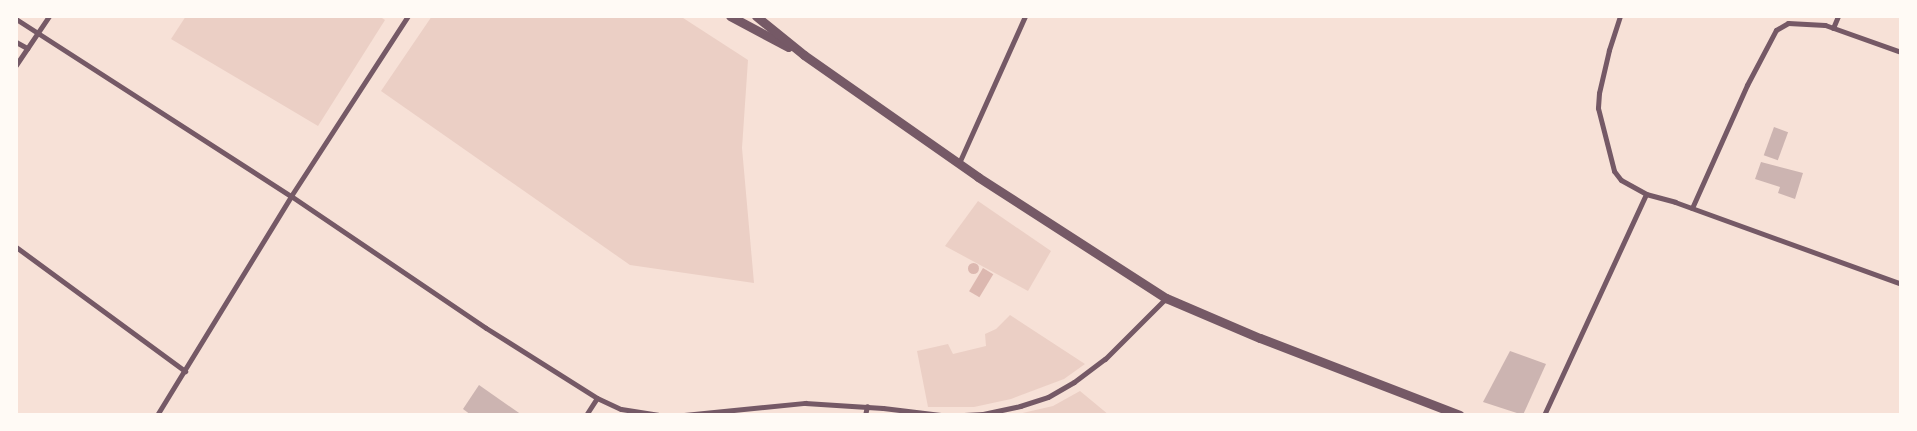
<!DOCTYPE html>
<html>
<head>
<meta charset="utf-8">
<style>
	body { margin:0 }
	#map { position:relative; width:1917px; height:431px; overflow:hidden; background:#f7e1d7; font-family:Arial,sans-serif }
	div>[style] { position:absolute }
	.green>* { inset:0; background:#ebcfc5 }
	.water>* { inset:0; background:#dcb8b0; transform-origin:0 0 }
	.round { border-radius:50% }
	.building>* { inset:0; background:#ccb4b1; transform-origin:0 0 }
	.minor>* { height:5px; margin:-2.5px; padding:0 2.5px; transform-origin:2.5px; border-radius:2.5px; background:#755966 }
	.tertiary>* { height:9px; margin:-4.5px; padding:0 4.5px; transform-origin:4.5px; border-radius:4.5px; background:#755966 }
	span { translate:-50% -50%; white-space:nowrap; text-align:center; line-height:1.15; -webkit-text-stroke:4px #fffaf5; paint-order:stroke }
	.frame { position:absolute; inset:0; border:18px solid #fffaf5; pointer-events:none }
</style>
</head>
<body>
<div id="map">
	<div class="green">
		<i style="clip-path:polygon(186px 16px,379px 16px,385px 20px,318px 126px,171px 39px)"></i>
		<i style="clip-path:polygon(432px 16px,680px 16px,748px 60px,742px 148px,754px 283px,630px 265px,381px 91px)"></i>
		<i style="clip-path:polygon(978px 201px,1051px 251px,1028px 291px,945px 246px)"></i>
		<i style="clip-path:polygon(1010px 315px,1085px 364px,1064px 379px,1011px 399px,974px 407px,928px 407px,917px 351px,948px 344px,953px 354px,986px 346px,985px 334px,996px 329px)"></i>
		<i style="clip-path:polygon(1080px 391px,1109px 415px,1014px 415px,1053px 406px)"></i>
	</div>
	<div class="water">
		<i class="round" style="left:967.5px;top:262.5px;width:11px;height:11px"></i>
		<i style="left:983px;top:268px;width:12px;height:27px;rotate:31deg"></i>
	</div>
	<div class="building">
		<i style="left:1774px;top:127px;width:15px;height:30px;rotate:20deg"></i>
		<i style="clip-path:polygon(1761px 162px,1803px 173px,1795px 199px,1778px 193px,1780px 187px,1755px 179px)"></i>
		<i style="clip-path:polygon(1510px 351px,1546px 364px,1523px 415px,1483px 402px)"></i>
		<i style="clip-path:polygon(479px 385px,522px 415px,471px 415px,463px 409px)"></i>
	</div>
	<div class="minor">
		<i style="left:1620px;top:16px;width:36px;rotate:108deg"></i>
		<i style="left:1609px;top:50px;width:44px;rotate:103.1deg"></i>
		<i style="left:1599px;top:93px;width:15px;rotate:94deg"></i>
		<i style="left:1598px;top:108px;width:65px;rotate:75.7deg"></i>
		<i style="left:1614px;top:171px;width:11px;rotate:52deg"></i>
		<i style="left:1621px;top:180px;width:29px;rotate:29deg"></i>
		<i style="left:1646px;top:194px;width:30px;rotate:15deg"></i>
		<i style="left:1675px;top:202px;width:240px;rotate:19.9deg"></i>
		<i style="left:16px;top:19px;width:327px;rotate:32.8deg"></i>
		<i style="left:291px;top:196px;width:235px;rotate:34.1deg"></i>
		<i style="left:486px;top:328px;width:131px;rotate:32.2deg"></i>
		<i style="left:597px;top:398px;width:26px;rotate:25deg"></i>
		<i style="left:621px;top:409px;width:37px;rotate:9deg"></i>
		<i style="left:1833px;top:28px;width:13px;rotate:-67deg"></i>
		<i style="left:16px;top:42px;width:13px;rotate:29deg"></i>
		<i style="left:16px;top:65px;width:59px;rotate:-56deg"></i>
		<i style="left:959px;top:163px;width:161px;rotate:-65.8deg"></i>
		<i style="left:1692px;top:208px;width:135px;rotate:-65.9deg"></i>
		<i style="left:1747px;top:85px;width:62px;rotate:-62.2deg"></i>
		<i style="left:1776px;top:30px;width:14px;rotate:-30deg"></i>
		<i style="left:1788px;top:23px;width:37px;rotate:3deg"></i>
		<i style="left:1825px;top:25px;width:81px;rotate:19.6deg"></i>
		<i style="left:16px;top:247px;width:210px;rotate:36.3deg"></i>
		<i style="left:157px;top:415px;width:257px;rotate:-58.5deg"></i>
		<i style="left:291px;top:196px;width:215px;rotate:-57deg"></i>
		<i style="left:586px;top:415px;width:20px;rotate:-57deg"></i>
		<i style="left:684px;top:415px;width:122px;rotate:-5.7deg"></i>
		<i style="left:805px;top:403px;width:78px;rotate:3.7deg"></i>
		<i style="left:883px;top:408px;width:58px;rotate:6.9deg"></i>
		<i style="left:865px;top:415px;width:9px;rotate:-77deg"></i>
		<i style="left:964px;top:415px;width:19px;rotate:-3deg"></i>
		<i style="left:983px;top:414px;width:38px;rotate:-12deg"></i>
		<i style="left:1020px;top:406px;width:29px;rotate:-18deg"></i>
		<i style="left:1048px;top:397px;width:30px;rotate:-30deg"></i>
		<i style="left:1074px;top:382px;width:39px;rotate:-37deg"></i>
		<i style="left:1105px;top:359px;width:86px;rotate:-45deg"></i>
		<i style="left:1544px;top:415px;width:243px;rotate:-65.2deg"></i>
	</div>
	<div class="tertiary">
		<i style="left:730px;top:16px;width:66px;rotate:28.1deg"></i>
		<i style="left:756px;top:16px;width:62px;rotate:39.1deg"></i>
		<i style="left:804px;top:55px;width:213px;rotate:35deg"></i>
		<i style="left:978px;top:177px;width:224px;rotate:32.8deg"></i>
		<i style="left:1166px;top:298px;width:102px;rotate:23.1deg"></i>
		<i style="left:1260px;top:338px;width:214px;rotate:21.1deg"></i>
	</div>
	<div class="frame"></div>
</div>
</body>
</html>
